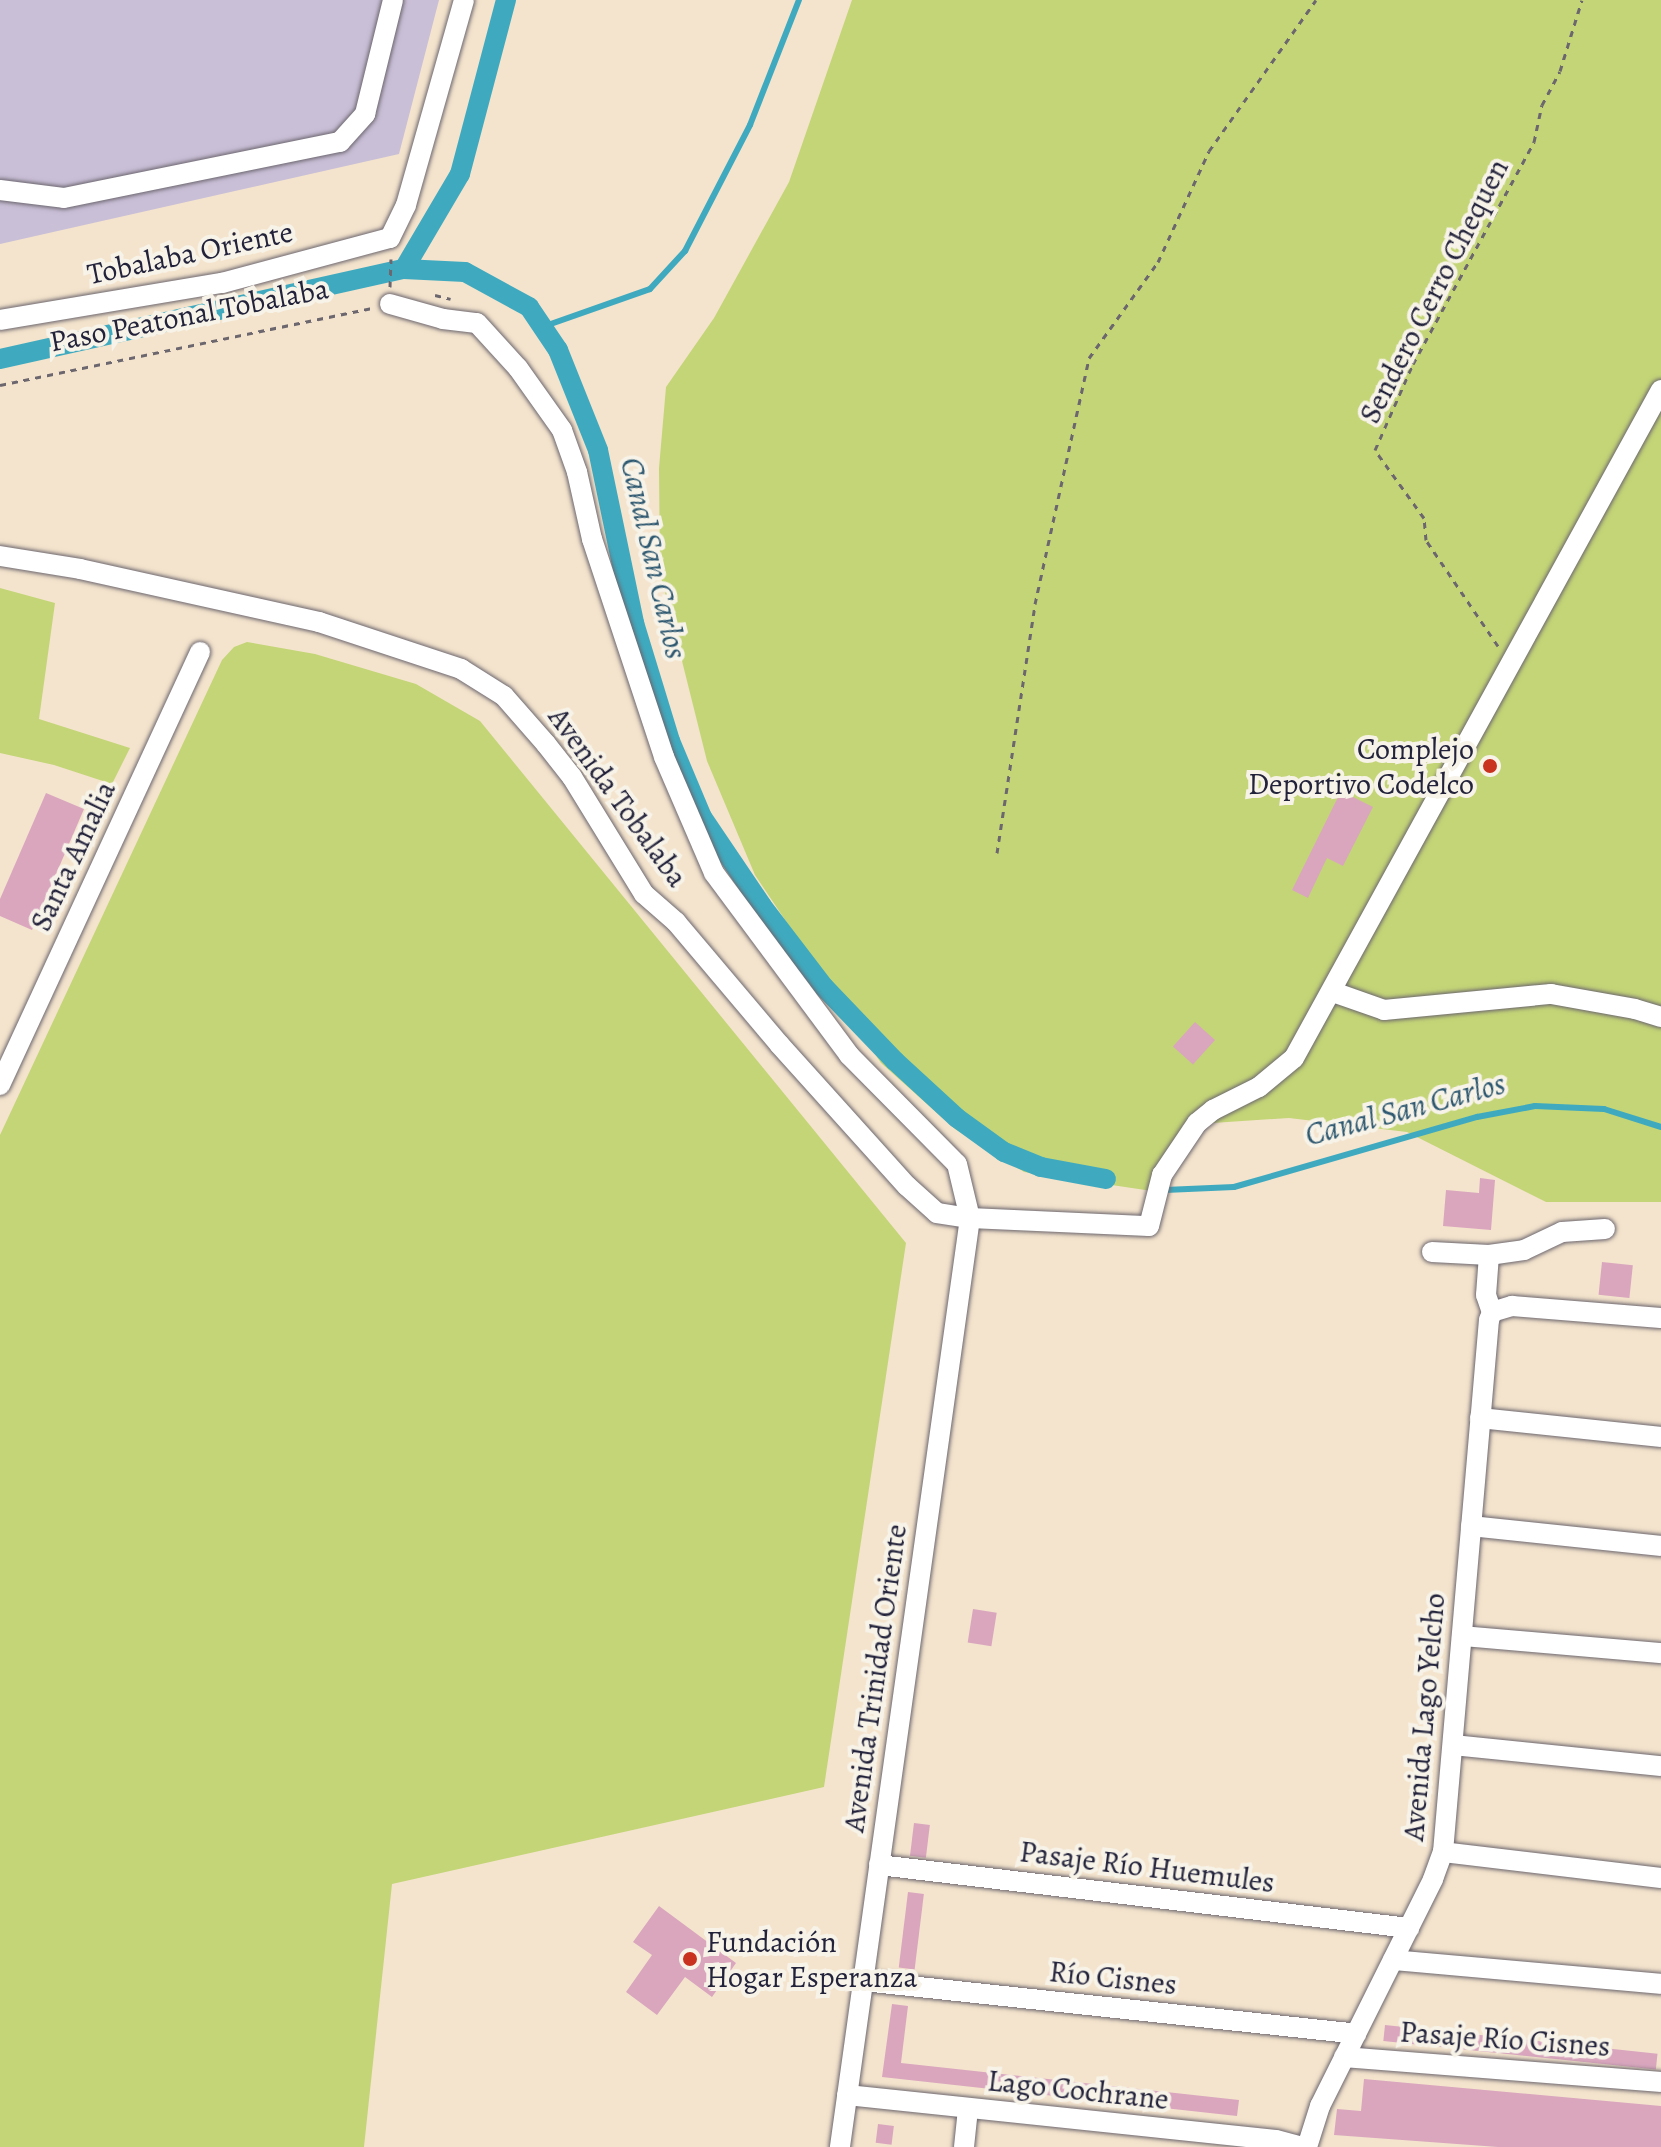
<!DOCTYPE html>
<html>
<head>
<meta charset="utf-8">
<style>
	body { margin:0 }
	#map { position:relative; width:1661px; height:2147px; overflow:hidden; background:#f4e4cd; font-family:Alegreya,serif }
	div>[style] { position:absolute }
	.industrial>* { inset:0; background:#c9bfd7 }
	.green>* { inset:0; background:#c4d577 }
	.stream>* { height:6px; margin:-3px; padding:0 3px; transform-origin:3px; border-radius:3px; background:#3faabf }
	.canal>* { height:20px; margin:-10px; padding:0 10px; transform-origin:10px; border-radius:10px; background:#3faabf }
	.building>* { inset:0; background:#d9a6be; transform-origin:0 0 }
	.path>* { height:3px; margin-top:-1.5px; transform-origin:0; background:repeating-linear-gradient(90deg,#6c666e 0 6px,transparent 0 12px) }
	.roads { filter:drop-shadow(0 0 2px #6c666e) drop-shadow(0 0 2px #6c666e) }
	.minor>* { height:20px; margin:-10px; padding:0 10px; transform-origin:10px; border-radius:10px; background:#fff }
	.dots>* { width:22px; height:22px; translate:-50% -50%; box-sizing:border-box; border:4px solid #f7f3e8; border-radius:50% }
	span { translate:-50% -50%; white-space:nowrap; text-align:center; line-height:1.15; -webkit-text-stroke:8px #f7f3e8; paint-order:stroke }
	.street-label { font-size:30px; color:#22223b }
	.poi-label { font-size:30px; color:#22223b }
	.right { translate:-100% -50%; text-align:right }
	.left { translate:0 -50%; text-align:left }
	.water-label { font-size:32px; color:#2e5870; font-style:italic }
</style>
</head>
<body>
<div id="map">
	<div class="industrial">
		<i style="clip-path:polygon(0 0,439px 0,399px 154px,0 244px)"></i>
	</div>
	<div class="green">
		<i style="clip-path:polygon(852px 0,1661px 0,1661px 1202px,1546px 1202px,1407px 1132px,1289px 1118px,1183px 1125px,1152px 1191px,1024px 1172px,955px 1129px,881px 1063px,755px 875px,707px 761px,660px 573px,659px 468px,666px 387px,714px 318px,789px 182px)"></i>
		<i style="clip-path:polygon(0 588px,55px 603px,39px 719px,130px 748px,112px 784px,54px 765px,0 753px)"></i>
		<i style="clip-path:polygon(247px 642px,315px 654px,416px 684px,480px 721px,906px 1243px,824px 1787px,392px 1884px,364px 2147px,0 2147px,0 1135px,222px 660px,234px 647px)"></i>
	</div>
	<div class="stream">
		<i style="left:545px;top:326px;width:111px;rotate:-19.4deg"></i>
		<i style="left:650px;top:289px;width:52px;rotate:-47.4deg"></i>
		<i style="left:685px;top:251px;width:142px;rotate:-62.7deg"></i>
		<i style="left:750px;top:125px;width:134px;rotate:-68.6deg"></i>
		<i style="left:1165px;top:1190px;width:69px;rotate:-2.5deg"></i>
		<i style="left:1234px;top:1187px;width:253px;rotate:-16.1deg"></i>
		<i style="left:1477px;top:1117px;width:59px;rotate:-10.7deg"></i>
		<i style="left:1535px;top:1106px;width:69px;rotate:2.5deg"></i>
		<i style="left:1604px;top:1109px;width:60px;rotate:17.5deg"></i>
	</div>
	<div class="canal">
		<i style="left:404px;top:269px;width:110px;rotate:-59.5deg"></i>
		<i style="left:460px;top:174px;width:180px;rotate:-75.2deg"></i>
		<i style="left:0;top:359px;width:414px;rotate:-12.6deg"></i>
		<i style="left:404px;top:269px;width:61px;rotate:2.8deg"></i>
		<i style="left:465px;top:272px;width:73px;rotate:28.7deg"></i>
		<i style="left:529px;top:307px;width:52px;rotate:56deg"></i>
		<i style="left:558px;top:350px;width:108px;rotate:68.2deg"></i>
		<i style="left:598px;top:450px;width:177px;rotate:78.2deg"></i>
		<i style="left:634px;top:623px;width:123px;rotate:73deg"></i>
		<i style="left:670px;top:741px;width:82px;rotate:67.2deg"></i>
		<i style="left:702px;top:817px;width:107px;rotate:56deg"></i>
		<i style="left:762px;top:906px;width:102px;rotate:52.6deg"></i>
		<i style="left:824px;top:987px;width:103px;rotate:46.2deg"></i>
		<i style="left:895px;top:1061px;width:84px;rotate:42.6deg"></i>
		<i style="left:957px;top:1118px;width:58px;rotate:35.9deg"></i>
		<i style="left:1004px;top:1152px;width:40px;rotate:22deg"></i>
		<i style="left:1041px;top:1167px;width:66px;rotate:10.5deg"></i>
	</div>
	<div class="building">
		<i style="clip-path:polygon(1341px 791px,1373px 807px,1343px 866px,1327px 858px,1308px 898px,1292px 890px)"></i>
		<i style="clip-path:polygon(46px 793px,84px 809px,32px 930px,0 916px,0 899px)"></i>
		<i style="left:1195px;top:1022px;width:27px;height:33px;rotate:42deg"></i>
		<i style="clip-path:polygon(1480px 1178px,1495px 1180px,1491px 1230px,1443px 1226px,1446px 1190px,1479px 1193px)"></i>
		<i style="left:1602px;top:1262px;width:31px;height:33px;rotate:6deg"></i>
		<i style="left:973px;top:1609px;width:24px;height:34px;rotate:9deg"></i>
		<i style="left:914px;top:1823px;width:16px;height:33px;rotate:7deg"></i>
		<i style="left:908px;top:1892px;width:16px;height:76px;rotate:7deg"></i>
		<i style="clip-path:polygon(659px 1906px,736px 1963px,712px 1997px,685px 1977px,657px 2015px,626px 1992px,652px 1955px,633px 1942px)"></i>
		<i style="clip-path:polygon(892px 2004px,908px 2006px,901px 2063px,1239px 2100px,1237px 2116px,882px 2077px)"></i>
		<i style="left:1385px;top:2025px;width:274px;height:16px;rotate:6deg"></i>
		<i style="clip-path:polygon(1364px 2079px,1661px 2106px,1661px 2147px,1498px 2147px,1334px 2135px,1337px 2109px,1361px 2111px)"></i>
		<i style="left:878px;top:2124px;width:16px;height:19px;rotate:7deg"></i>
	</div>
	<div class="path">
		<i style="left:390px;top:287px;width:28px;rotate:-88deg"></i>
		<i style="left:435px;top:295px;width:16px;rotate:14deg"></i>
		<i style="left:0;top:385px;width:380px;rotate:-11.7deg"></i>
		<i style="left:1498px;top:646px;width:128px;rotate:-124.2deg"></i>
		<i style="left:1426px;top:540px;width:22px;rotate:-95deg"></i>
		<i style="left:1424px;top:518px;width:84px;rotate:-125.8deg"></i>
		<i style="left:1375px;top:450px;width:94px;rotate:-66.2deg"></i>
		<i style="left:1413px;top:364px;width:253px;rotate:-61.4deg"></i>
		<i style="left:1534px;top:142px;width:38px;rotate:-78deg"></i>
		<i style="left:1542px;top:105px;width:38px;rotate:-62deg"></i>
		<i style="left:1560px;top:71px;width:74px;rotate:-72.8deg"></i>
		<i style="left:997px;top:853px;width:252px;rotate:-81.3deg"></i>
		<i style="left:1035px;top:604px;width:252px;rotate:-77.6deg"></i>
		<i style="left:1089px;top:358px;width:118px;rotate:-54.3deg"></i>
		<i style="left:1158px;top:262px;width:122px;rotate:-65.3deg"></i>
		<i style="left:1209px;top:151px;width:185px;rotate:-54.7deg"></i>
	</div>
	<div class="roads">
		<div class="minor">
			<i style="left:0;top:190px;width:64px;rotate:7.1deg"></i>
			<i style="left:64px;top:198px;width:282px;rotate:-11.5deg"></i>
			<i style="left:340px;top:142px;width:38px;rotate:-48deg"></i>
			<i style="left:365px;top:114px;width:117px;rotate:-76.2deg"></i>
			<i style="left:390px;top:304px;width:55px;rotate:15.8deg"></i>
			<i style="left:443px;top:319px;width:34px;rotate:7deg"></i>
			<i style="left:477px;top:323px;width:61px;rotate:47.7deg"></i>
			<i style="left:518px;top:368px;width:76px;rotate:54.6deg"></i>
			<i style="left:562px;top:430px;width:45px;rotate:70.3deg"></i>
			<i style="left:577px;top:472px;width:69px;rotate:77.4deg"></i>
			<i style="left:592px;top:539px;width:230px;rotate:71.7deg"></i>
			<i style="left:664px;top:757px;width:126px;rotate:66.7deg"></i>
			<i style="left:714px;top:873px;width:227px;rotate:53.4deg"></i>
			<i style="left:849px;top:1055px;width:153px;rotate:45.3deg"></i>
			<i style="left:957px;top:1164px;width:56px;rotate:76.5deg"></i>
			<i style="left:970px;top:1218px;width:938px;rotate:97.97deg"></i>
			<i style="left:0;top:320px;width:225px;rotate:-9.5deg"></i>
			<i style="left:222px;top:283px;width:174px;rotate:-15deg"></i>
			<i style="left:390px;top:238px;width:37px;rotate:-64deg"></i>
			<i style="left:406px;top:205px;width:213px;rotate:-74.2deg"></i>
			<i style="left:0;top:556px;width:81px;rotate:9.2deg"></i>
			<i style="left:80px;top:569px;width:245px;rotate:12.5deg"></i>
			<i style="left:319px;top:622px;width:150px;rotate:18.3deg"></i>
			<i style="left:461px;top:669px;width:51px;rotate:32.1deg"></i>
			<i style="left:504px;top:696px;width:64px;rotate:48.8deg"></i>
			<i style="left:546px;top:744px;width:42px;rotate:51.8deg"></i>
			<i style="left:572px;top:777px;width:137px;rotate:58.4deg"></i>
			<i style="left:644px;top:894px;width:43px;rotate:41.2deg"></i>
			<i style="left:676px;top:922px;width:160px;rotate:49.8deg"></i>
			<i style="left:779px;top:1044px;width:191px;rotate:48deg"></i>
			<i style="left:907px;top:1186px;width:40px;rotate:42deg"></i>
			<i style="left:937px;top:1213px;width:33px;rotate:9deg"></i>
			<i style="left:970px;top:1218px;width:179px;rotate:2.6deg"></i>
			<i style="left:1149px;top:1226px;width:53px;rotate:-75.7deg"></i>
			<i style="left:1162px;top:1175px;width:63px;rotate:-56.1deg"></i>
			<i style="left:1197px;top:1123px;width:21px;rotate:-39deg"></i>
			<i style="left:1213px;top:1110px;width:51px;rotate:-26.6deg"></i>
			<i style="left:1259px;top:1087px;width:45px;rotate:-39.6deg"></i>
			<i style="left:1294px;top:1058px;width:762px;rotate:-61.22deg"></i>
			<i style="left:1333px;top:992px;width:54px;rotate:19.4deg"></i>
			<i style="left:1384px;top:1010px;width:168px;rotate:-5.5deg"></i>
			<i style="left:1551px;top:994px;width:85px;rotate:10.1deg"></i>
			<i style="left:1635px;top:1009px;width:27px;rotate:17deg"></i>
			<i style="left:0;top:1085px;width:477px;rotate:-65.2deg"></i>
			<i style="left:1432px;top:1252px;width:57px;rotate:3deg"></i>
			<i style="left:1489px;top:1255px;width:40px;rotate:94.3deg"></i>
			<i style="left:1486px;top:1295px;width:18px;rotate:71deg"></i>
			<i style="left:1489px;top:1255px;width:35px;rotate:-8deg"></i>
			<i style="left:1524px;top:1250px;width:42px;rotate:-25.3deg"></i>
			<i style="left:1562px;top:1232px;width:43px;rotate:-4deg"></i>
			<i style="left:1492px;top:1312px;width:21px;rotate:-17deg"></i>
			<i style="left:1512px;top:1306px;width:149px;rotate:4.6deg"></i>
			<i style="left:1480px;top:1418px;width:182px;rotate:6deg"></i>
			<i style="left:1471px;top:1526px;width:191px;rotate:6deg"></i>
			<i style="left:1462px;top:1636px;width:200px;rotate:4.9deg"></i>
			<i style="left:1453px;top:1745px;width:209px;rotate:5.8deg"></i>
			<i style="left:1443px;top:1852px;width:220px;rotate:6.8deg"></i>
			<i style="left:879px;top:1865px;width:534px;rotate:6.78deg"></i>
			<i style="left:1393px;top:1960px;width:269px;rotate:5.1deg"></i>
			<i style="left:863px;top:1981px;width:496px;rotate:6.1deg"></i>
			<i style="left:1344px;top:2057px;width:318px;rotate:4.5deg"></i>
			<i style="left:847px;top:2095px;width:431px;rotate:6deg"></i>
			<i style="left:1276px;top:2140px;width:27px;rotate:15deg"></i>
			<i style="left:964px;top:2147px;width:39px;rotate:-84deg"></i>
			<i style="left:1307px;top:2147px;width:43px;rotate:-72.4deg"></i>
			<i style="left:1320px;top:2106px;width:254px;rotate:-63.5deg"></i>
			<i style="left:1433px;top:1879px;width:29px;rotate:-70deg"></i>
			<i style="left:1443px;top:1852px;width:534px;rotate:-85.06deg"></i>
			<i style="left:1489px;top:1320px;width:9px;rotate:-69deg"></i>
		</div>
	</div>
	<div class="dots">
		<i style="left:1490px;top:766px;background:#c8321e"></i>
		<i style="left:690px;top:1959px;background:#c8321e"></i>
	</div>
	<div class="street-label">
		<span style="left:190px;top:253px;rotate:-12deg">Tobalaba Oriente</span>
		<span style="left:1434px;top:291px;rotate:-63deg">Sendero Cerro Chequen</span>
		<span style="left:189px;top:315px;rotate:-11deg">Paso Peatonal Tobalaba</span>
		<span style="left:618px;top:797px;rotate:54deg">Avenida Tobalaba</span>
		<span style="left:73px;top:856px;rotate:-65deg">Santa Amalia</span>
		<span style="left:875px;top:1678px;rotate:-82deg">Avenida Trinidad Oriente</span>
		<span style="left:1424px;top:1717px;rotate:-85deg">Avenida Lago Yelcho</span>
		<span style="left:1147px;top:1867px;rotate:7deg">Pasaje Río Huemules</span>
		<span style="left:1113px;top:1978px;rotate:6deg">Río Cisnes</span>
		<span style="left:1505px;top:2039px;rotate:4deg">Pasaje Río Cisnes</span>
		<span style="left:1078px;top:2090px;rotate:6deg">Lago Cochrane</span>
	</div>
	<div class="poi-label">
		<span class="right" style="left:1474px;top:766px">Complejo<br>Deportivo Codelco</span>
		<span class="left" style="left:706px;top:1959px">Fundación<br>Hogar Esperanza</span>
	</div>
	<div class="water-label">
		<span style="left:654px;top:558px;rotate:77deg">Canal San Carlos</span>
		<span style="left:1405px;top:1109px;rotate:-15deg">Canal San Carlos</span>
	</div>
</div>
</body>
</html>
